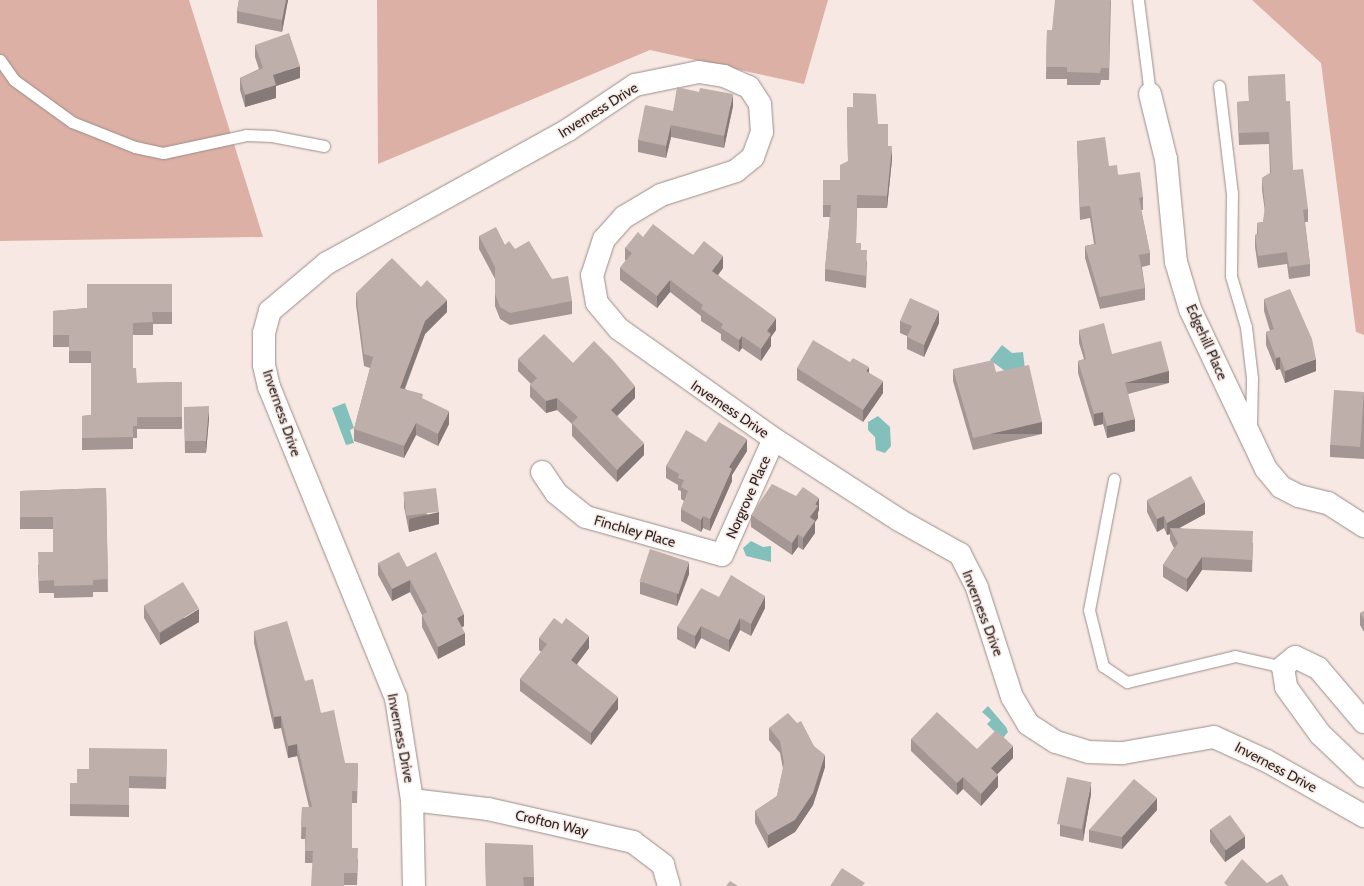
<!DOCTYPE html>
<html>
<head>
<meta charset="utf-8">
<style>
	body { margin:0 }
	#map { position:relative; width:1364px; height:886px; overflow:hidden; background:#f7e8e3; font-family:Cabin,sans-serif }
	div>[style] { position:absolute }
	.green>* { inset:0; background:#ddb0a5 }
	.water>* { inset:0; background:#83bfbb }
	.roads { filter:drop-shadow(0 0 1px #9b8d89) drop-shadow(0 0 1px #9b8d89) }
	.lane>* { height:11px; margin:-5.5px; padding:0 5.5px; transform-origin:5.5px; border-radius:5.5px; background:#fff }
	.street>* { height:22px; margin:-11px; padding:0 11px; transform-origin:11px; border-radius:11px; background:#fff }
	.wall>* { inset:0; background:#a39693 }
	.shaded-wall>* { inset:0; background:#857a78; transform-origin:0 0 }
	.building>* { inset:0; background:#beafab; transform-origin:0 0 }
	span { translate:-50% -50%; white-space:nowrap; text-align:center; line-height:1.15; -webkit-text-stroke:3px #f7e8e3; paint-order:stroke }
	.street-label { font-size:14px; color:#2a2423 }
</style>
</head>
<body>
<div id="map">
	<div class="green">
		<i style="clip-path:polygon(0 0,189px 0,263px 237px,0 241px)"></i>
		<i style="clip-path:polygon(377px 0,828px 0,804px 84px,650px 50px,378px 164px)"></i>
		<i style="clip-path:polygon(1252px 0,1364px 0,1364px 335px,1356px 332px,1321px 63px)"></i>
	</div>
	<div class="water">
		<i style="clip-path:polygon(1002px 345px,1012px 353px,1023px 352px,1025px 369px,1005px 371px,990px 360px)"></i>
		<i style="clip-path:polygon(345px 403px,354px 428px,350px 430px,354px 443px,346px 445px,332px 408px)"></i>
		<i style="clip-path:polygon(878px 416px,890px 427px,891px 446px,885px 453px,876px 450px,875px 437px,868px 430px,868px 422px)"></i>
		<i style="clip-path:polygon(751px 541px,763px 547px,771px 546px,771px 562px,746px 556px,743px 548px)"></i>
		<i style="clip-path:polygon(988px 706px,1006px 727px,1008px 732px,1002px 739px,987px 724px,991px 720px,982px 712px)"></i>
	</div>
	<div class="roads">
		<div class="lane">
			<i style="left:1138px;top:0;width:95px;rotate:82.7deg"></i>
			<i style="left:0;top:60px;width:24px;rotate:55deg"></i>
			<i style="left:14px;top:80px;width:72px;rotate:35.9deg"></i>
			<i style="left:72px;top:122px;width:68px;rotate:21.6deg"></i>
			<i style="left:135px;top:147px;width:29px;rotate:12deg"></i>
			<i style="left:163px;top:153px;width:85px;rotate:-12.2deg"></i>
			<i style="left:246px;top:135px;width:26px;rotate:2deg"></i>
			<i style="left:272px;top:136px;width:53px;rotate:10.9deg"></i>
			<i style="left:1219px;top:86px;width:108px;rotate:83.1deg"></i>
			<i style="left:1232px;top:193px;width:83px;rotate:90.7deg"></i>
			<i style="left:1231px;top:276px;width:53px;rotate:73.6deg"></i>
			<i style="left:1246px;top:327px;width:51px;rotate:83.3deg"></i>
			<i style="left:1252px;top:378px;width:48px;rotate:91.2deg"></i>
			<i style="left:1114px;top:479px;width:133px;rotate:100.8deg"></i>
			<i style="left:1089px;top:610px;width:58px;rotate:76deg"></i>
			<i style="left:1103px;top:666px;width:29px;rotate:34deg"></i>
			<i style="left:1127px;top:682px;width:111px;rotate:-13.5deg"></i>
			<i style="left:1235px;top:656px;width:49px;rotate:12.9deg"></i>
		</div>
		<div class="street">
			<i style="left:1150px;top:94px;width:67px;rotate:76.2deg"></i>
			<i style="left:1166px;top:159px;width:103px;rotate:84.5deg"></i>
			<i style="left:1176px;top:262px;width:49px;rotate:73.4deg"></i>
			<i style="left:1190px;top:309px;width:177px;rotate:64.6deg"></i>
			<i style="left:1266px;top:469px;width:23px;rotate:50deg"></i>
			<i style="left:1281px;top:487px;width:20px;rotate:27deg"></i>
			<i style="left:1299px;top:496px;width:30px;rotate:14deg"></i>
			<i style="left:1328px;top:503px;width:43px;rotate:32.6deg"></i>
			<i style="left:542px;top:472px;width:25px;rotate:56deg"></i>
			<i style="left:556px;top:493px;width:38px;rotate:39deg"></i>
			<i style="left:586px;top:517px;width:141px;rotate:15.6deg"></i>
			<i style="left:722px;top:555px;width:127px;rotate:-65.9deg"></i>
			<i style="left:1364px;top:722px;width:71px;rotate:-130.4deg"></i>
			<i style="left:1318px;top:668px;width:25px;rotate:-154deg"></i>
			<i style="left:1295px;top:657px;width:16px;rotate:140deg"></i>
			<i style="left:1283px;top:667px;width:20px;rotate:81deg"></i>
			<i style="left:1286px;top:687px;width:58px;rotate:54.1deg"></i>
			<i style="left:1320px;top:734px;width:61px;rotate:43.7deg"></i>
			<i style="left:412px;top:800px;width:77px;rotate:6.8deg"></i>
			<i style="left:488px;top:809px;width:149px;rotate:12.8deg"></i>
			<i style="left:633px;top:842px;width:38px;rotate:37deg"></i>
			<i style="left:663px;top:865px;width:22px;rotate:74deg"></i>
			<i style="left:414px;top:886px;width:86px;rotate:-91.3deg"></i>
			<i style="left:412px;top:800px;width:103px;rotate:-98.9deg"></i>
			<i style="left:396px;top:698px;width:336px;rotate:-112.2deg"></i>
			<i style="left:269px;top:387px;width:23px;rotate:-103deg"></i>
			<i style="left:264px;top:365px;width:32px;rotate:-90deg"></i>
			<i style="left:264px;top:333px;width:23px;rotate:-75deg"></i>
			<i style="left:270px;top:311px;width:75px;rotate:-40.1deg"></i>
			<i style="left:327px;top:263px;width:275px;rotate:-28.9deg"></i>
			<i style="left:568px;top:130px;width:81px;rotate:-33.9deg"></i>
			<i style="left:635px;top:85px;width:65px;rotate:-11.5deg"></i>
			<i style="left:699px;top:72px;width:25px;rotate:9deg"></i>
			<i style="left:724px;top:76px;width:27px;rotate:24deg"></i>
			<i style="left:749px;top:87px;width:20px;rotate:57deg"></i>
			<i style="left:760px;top:104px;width:28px;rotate:86deg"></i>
			<i style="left:762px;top:132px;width:27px;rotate:110deg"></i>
			<i style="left:753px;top:157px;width:22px;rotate:141deg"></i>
			<i style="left:736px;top:171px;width:79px;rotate:162.3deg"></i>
			<i style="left:661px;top:195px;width:43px;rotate:149.3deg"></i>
			<i style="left:624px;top:217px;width:30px;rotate:132deg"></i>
			<i style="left:604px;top:239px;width:38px;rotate:108deg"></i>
			<i style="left:592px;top:275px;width:28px;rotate:80deg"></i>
			<i style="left:597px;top:303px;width:34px;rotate:50deg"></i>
			<i style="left:619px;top:329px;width:190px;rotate:35.4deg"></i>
			<i style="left:774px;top:439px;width:149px;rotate:32.9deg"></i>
			<i style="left:899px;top:520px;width:70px;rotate:29.1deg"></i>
			<i style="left:960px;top:554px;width:38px;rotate:63deg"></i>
			<i style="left:977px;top:588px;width:114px;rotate:72.2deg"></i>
			<i style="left:1012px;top:697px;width:31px;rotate:59deg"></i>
			<i style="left:1028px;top:724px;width:33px;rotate:33deg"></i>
			<i style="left:1056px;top:742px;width:34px;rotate:17deg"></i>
			<i style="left:1089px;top:752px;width:34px;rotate:2deg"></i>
			<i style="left:1123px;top:753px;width:92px;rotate:-10deg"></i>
			<i style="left:1214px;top:737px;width:58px;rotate:24.4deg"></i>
			<i style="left:1267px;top:761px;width:112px;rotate:29.6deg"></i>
		</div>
	</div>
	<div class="wall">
		<i style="clip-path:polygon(239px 0,288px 0,282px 32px,237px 23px,237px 11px)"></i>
		<i style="clip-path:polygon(1111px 0,1109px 80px,1101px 80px,1100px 85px,1067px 85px,1067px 79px,1046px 79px,1047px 30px,1052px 30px)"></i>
		<i style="clip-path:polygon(255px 45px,300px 78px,276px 86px,276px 98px,245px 107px,240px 90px,240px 78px,259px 69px,255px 57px)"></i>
		<i style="clip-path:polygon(1248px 76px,1286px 101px,1293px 170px,1308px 209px,1308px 222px,1305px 222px,1310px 264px,1310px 276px,1289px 279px,1287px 264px,1258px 268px,1255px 247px,1255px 235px,1257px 234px,1257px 223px,1263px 222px,1265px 212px,1262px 190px,1262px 178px,1270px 173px,1269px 144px,1239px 145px,1237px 102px,1249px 101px)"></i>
		<i style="clip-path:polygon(733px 106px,724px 148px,671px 137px,666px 158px,638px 152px,638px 140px,673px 111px)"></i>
		<i style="clip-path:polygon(847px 107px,878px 124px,888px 146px,892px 159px,887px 208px,857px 208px,856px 243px,861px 250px,867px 262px,866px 288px,825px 281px,825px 269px,830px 217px,823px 217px,823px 180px,840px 180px,848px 161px)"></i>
		<i style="clip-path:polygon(1077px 141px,1109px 166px,1143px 197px,1143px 210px,1141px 210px,1150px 253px,1150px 265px,1142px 267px,1145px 288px,1145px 300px,1100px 309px,1085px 258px,1085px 246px,1094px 244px,1090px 218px,1080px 220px)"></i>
		<i style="clip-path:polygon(479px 236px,505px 245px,515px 249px,552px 279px,572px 301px,572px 314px,510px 325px,500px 319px,495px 306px,495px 279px,479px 249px)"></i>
		<i style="clip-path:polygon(643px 237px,693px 255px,723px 268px,718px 275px,776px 330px,771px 337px,771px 346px,761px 361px,742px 348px,739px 352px,721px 340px,721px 334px,701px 321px,701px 316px,670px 292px,657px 308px,620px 280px,620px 268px,626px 260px,625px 260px,625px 248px)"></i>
		<i style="clip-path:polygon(172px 284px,172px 324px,153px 324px,153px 335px,133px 335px,133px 368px,137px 383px,182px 382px,182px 429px,137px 429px,137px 438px,133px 438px,133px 449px,82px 450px,82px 416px,91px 415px,91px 363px,69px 363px,69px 347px,53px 347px,53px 311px,87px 308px)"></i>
		<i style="clip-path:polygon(356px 293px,447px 312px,425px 334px,405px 389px,423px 399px,449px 424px,438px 446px,416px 435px,404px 458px,354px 441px,354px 429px,370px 368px,364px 366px,356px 305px)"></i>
		<i style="clip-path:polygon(1264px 299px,1316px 371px,1285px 383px,1280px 369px,1276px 370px,1266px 345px,1266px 332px,1270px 331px,1264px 311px)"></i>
		<i style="clip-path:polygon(900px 321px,939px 323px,924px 357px,907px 349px,907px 336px,900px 333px)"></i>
		<i style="clip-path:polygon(1079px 330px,1112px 354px,1169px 383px,1128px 394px,1135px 431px,1107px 438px,1103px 424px,1094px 426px,1078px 373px,1078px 361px,1084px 359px,1079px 343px)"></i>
		<i style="clip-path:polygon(518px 359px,573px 363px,635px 398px,617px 416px,644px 455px,617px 482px,572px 436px,572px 424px,557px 410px,546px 413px,530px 397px,530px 385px,531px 384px,518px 371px)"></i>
		<i style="clip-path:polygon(797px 368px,869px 373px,883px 393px,863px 422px,797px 380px)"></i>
		<i style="clip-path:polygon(953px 369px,996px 372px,1042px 434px,973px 450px,953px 381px)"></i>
		<i style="clip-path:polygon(1364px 392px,1364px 459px,1330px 457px,1330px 445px)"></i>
		<i style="clip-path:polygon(184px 407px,209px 418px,206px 453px,185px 453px)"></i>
		<i style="clip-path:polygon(706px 442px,747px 451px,732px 475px,732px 481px,710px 531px,703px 528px,701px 532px,681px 521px,681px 509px,684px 501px,681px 499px,681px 491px,678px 490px,678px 485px,666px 478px,666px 466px)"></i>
		<i style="clip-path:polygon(106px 488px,108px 592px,93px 592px,93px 597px,54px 598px,54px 593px,39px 593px,38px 565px,53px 552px,53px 529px,20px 529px,20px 491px)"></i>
		<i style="clip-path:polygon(404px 495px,439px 524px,409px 532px,404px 507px)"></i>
		<i style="clip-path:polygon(1147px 500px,1205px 514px,1179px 528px,1253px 543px,1252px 572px,1202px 570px,1187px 592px,1163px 577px,1163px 565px,1174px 548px,1170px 540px,1170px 534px,1167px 535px,1164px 528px,1157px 532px,1147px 512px)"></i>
		<i style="clip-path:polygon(819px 510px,818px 512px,818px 518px,815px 522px,815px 533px,803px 550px,798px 547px,792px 555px,751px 527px,751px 515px)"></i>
		<i style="clip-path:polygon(378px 563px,407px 567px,464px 626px,462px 627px,465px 645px,438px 659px,422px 627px,422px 615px,410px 592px,392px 601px,378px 575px)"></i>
		<i style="clip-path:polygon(689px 574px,677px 606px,640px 594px,640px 582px)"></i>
		<i style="clip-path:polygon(719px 597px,765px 608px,751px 636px,740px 630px,729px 652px,701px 638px,695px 649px,677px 639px,677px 627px)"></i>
		<i style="clip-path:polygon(144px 606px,199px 622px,160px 645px,144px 618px)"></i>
		<i style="clip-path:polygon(1364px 611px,1364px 632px,1360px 625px,1360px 613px)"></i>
		<i style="clip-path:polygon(254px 631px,305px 681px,345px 763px,358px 763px,357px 803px,352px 803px,352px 848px,358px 860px,357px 885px,344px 885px,312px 863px,305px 863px,305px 839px,301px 839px,302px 807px,309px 807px,297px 756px,288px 758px,281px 728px,274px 729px,254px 643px)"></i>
		<i style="clip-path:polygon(539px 638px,589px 648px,577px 664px,618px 709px,591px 745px,520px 691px,520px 679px,541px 652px,539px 650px)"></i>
		<i style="clip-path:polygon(769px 728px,825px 767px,813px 805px,795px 832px,768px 848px,755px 823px,755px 811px,777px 796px,783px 769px,780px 753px,769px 740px)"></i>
		<i style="clip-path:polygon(911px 739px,977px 749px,1013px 758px,997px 774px,998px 787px,981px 806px,963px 789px,957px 795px,911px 751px)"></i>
		<i style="clip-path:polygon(167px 749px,166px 789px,129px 788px,129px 817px,70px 816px,70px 783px,77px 783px,89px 769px)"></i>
		<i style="clip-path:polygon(1091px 794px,1083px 841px,1060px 836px,1060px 824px)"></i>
		<i style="clip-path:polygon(1157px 810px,1122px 849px,1089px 842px,1089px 830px)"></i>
		<i style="clip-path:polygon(1210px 829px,1245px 848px,1225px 862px,1210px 842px)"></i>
		<i style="clip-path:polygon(485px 843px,534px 877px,534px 886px,486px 886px)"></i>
	</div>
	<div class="shaded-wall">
		<i style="clip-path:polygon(286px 0,288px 0,282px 32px,282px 20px)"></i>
		<i style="clip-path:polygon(300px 66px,300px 78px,276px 86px,276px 98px,245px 107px,245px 95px,273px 75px)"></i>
		<i style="clip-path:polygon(733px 94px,733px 106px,724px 148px,724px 136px)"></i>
		<i style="clip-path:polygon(671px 125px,671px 137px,666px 158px,666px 146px)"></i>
		<i style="clip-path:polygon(892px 146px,892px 159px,887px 208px,887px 196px)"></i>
		<i style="clip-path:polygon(723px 256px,723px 268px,712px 283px,712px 271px)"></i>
		<i style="clip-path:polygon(670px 280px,670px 292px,657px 308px,657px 296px)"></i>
		<i style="clip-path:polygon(447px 300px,447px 312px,425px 334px,400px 400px,400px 388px,425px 321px)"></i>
		<i style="clip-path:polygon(939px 311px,939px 323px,924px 357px,924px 345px)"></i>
		<i style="clip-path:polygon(776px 318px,776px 330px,771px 337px,771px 346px,761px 361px,761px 349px,767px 331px)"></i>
		<i style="clip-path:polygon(742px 336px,742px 348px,739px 352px,739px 340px)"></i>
		<i style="clip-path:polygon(1280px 357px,1280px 369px,1276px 370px,1276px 358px)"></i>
		<i style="clip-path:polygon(1316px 359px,1316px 371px,1285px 383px,1285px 371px)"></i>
		<i style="clip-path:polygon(869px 367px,869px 379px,866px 371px)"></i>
		<i style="left:1169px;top:371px;width:12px;height:46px;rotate:90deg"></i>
		<i style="clip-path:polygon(883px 381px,883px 393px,863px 422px,863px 410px)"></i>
		<i style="clip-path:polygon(635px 386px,635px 398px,611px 422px,611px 410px)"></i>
		<i style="clip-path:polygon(557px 398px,557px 410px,546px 413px,546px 401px)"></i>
		<i style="clip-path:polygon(209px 406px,209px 418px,206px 453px,206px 441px)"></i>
		<i style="clip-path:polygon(449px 411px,449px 424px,438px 446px,438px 434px)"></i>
		<i style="clip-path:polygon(1103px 412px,1103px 424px,1094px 426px,1094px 414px)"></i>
		<i style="clip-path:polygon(1135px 419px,1135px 431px,1107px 438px,1107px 426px)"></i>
		<i style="left:1042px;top:422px;width:12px;height:71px;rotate:90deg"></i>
		<i style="clip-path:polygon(416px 423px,416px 435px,404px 458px,404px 446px)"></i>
		<i style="clip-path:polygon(747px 439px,747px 451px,732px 475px,732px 481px,710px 531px,710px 519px,729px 467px)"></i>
		<i style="clip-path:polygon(644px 443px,644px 455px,617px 482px,617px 470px)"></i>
		<i style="clip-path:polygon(819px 498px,819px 510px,818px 512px,818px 518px,815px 522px,815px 533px,803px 550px,803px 538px,810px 517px,815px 504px)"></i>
		<i style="clip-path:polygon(1205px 502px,1205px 514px,1172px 532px,1170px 528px,1170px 534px,1167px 535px,1167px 523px)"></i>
		<i style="clip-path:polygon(439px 512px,439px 524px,409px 532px,409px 519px)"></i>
		<i style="clip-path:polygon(703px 516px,703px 528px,701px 532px,701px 520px)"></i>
		<i style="clip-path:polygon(1164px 516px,1164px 528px,1157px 532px,1157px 519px)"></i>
		<i style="clip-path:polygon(798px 534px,798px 547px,792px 555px,792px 543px)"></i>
		<i style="clip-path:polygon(1202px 557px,1202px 570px,1187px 592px,1187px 579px)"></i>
		<i style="clip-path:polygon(689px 562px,689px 574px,677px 606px,677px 594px)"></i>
		<i style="clip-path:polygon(410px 580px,410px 592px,392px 601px,392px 589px)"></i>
		<i style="clip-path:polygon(765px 596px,765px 608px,751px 636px,751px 624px)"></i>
		<i style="clip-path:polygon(199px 609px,199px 622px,160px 645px,160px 633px)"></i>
		<i style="clip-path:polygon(464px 614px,464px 626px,457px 630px,457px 618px)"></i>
		<i style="clip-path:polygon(740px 618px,740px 630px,729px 652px,729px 640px)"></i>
		<i style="clip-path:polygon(701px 626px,701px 638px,695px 649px,695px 636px)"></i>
		<i style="clip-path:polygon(465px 633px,465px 645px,438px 659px,438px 647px)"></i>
		<i style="clip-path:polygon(589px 636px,589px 648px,571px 672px,571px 660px)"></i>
		<i style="clip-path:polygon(618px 697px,618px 709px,591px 745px,591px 733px)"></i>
		<i style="clip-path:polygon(281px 716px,281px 728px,274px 729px,274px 717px)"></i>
		<i style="clip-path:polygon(297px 744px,297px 756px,288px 758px,288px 746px)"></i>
		<i style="clip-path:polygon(1013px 746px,1013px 758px,991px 781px,991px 768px)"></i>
		<i style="clip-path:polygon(825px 755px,825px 767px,813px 805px,795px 832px,768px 848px,768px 835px)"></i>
		<i style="clip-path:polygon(998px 775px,998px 787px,981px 806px,981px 794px)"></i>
		<i style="clip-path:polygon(963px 777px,963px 789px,957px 795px,957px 783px)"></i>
		<i style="clip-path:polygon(1091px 782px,1091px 794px,1083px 841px,1083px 829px)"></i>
		<i style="clip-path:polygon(1157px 798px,1157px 810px,1122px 849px,1122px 837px)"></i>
		<i style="clip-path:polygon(1245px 836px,1245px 848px,1225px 862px,1225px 850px)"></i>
	</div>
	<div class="building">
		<i style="clip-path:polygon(239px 0,286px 0,282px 20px,237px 11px)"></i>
		<i style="clip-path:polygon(1055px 0,1110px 0,1109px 68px,1101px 68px,1100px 73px,1067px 72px,1067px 67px,1046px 67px,1047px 30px,1052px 30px)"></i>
		<i style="clip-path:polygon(289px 33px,300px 66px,273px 75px,276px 85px,245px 95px,240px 78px,263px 68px,255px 45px)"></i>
		<i style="clip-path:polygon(1285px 74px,1286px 101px,1290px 101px,1293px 170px,1303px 169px,1308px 209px,1303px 210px,1310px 264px,1289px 267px,1287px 252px,1258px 256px,1255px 235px,1258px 234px,1257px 223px,1263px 222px,1265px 206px,1262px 178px,1271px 173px,1269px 132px,1239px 133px,1237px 102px,1249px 101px,1248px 76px)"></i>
		<i style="clip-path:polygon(677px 87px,699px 92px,700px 88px,733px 94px,724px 136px,671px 125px,666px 146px,638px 140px,645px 105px,673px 111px)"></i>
		<i style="clip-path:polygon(853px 93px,876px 94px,878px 124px,888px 124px,888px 146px,892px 146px,887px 196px,857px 195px,856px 243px,861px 243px,861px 250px,867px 250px,866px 276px,825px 269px,831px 205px,823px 205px,823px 180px,840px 180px,840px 165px,848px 161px,847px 107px,853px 107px)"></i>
		<i style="clip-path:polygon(1105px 137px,1109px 166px,1117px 165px,1118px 175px,1140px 172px,1143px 197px,1139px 198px,1150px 253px,1139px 255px,1145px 288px,1100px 297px,1085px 246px,1096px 244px,1090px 206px,1080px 207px,1077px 141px)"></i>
		<i style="clip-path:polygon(653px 224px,693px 255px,704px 241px,723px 256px,712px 271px,776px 318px,767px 331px,771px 334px,761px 349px,742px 336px,739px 340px,721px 328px,723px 324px,701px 309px,703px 305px,670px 280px,657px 296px,620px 268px,632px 253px,625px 248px,638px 232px,643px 237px)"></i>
		<i style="clip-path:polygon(496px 227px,505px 245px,509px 241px,515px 249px,529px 241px,552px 279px,568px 276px,572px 301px,510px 313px,500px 307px,495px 294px,495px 267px,479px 236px)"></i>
		<i style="clip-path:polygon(392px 258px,421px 287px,427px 280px,447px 300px,425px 321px,400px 388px,423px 394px,422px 398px,449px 411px,438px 434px,416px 423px,404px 446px,354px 429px,373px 357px,364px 354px,356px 293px)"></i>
		<i style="clip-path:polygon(87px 284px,172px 284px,172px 312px,152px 312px,153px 322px,133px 323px,133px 368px,136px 368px,137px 383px,182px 382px,182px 417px,137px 417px,137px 426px,133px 426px,133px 437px,82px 438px,82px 416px,91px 415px,91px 351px,69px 351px,69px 335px,53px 335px,53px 311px,87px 308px)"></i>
		<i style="clip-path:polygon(1290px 289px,1312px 339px,1316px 359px,1285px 371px,1280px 357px,1276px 358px,1266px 332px,1274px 329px,1264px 299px)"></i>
		<i style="clip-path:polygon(910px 298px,939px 311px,924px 345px,907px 337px,912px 326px,900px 321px)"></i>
		<i style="clip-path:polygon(1104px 323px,1112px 354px,1161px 341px,1169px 371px,1125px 383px,1135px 419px,1107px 426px,1103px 412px,1094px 414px,1078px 361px,1086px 359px,1079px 330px)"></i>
		<i style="clip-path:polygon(544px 334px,573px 363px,594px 341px,613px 360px,635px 386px,611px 410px,644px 443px,617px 470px,572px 423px,578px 417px,557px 398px,546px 401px,530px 385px,537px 378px,518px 359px)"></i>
		<i style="clip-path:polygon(813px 340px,850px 362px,853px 358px,869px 367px,866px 371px,883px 381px,863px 410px,797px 368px)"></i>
		<i style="clip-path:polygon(993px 360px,996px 372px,1029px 365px,1042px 422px,973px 438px,953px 369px)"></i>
		<i style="left:1334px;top:390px;width:30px;height:55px;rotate:4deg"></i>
		<i style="clip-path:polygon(209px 406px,206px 441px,185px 441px,184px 407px)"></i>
		<i style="clip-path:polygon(719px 422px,747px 439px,729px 467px,732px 469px,710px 519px,703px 516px,701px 520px,681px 509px,688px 491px,681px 487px,684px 480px,678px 478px,679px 474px,666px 466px,686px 430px,706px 442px)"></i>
		<i style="clip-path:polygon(1191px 476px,1205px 502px,1167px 523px,1164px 516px,1157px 519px,1147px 500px)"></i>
		<i style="clip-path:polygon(772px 484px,796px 496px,803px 487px,819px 498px,815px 504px,818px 506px,810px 517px,815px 521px,803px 538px,798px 534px,792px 543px,751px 515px)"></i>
		<i style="clip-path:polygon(106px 488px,108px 579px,93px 580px,93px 585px,54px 586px,54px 580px,39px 581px,38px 552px,53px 552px,53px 517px,20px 517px,20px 491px)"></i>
		<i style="left:436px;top:488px;width:24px;height:33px;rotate:83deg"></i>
		<i style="clip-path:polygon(1170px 528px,1253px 531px,1252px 560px,1202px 557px,1187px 579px,1163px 565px,1178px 543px)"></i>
		<i style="left:650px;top:549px;width:41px;height:34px;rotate:18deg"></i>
		<i style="clip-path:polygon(399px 552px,407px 567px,436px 552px,464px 614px,457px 618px,465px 633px,438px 647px,422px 615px,427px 612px,410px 580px,392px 589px,378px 563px)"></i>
		<i style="clip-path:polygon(731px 575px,765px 596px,751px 624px,740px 618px,729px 640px,701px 626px,695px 636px,677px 627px,701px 588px,719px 597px)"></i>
		<i style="left:183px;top:582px;width:31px;height:46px;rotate:59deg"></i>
		<i style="clip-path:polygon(1364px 611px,1364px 620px,1360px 613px)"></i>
		<i style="clip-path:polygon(554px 618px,562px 624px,566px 618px,589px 636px,571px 660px,618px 697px,591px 733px,520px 679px,547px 644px,539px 638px)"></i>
		<i style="clip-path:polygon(287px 621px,305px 681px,313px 679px,321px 713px,334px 710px,345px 763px,358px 763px,357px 791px,352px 791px,352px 848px,358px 848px,357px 873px,344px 873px,344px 886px,311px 886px,313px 851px,305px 851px,306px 827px,301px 827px,302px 807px,312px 807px,297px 744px,288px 746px,281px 716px,274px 717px,254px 631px)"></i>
		<i style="clip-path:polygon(937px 712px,977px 749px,996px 730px,1013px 746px,991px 768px,998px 775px,981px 794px,963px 777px,957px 783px,911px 739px)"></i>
		<i style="clip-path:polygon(788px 713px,797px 723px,801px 721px,814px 746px,825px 755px,813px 793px,795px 820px,768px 835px,755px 811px,777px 796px,784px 763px,780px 741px,769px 728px)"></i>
		<i style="clip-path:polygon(89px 748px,167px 749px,166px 777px,129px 776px,129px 805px,70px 804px,70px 783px,77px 783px,77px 769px,89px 769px)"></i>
		<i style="left:1067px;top:777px;width:25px;height:48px;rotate:12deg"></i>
		<i style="clip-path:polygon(1134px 779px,1157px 798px,1122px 837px,1089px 830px)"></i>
		<i style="left:1230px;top:815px;width:26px;height:24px;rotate:54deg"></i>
		<i style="clip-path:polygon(485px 843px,533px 845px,534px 877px,523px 877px,524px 886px,486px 886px)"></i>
		<i style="clip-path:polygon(1242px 859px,1267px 883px,1282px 874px,1289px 886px,1228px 886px,1224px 883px)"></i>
		<i style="clip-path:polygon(842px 868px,865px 883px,862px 886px,830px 886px)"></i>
		<i style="clip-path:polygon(730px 881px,738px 886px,726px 886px)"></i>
	</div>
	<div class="street-label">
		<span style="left:598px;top:110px;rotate:-32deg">Inverness Drive</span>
		<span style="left:1207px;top:342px;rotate:66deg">Edgehill Place</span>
		<span style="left:730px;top:409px;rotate:34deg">Inverness Drive</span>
		<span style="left:282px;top:413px;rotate:71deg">Inverness Drive</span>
		<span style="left:748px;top:497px;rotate:-66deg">Norgrove Place</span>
		<span style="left:635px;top:531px;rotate:16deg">Finchley Place</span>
		<span style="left:983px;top:613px;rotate:69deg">Inverness Drive</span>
		<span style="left:401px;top:738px;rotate:79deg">Inverness Drive</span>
		<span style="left:1276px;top:767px;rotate:28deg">Inverness Drive</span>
		<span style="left:552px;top:823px;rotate:13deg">Crofton Way</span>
	</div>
</div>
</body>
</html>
